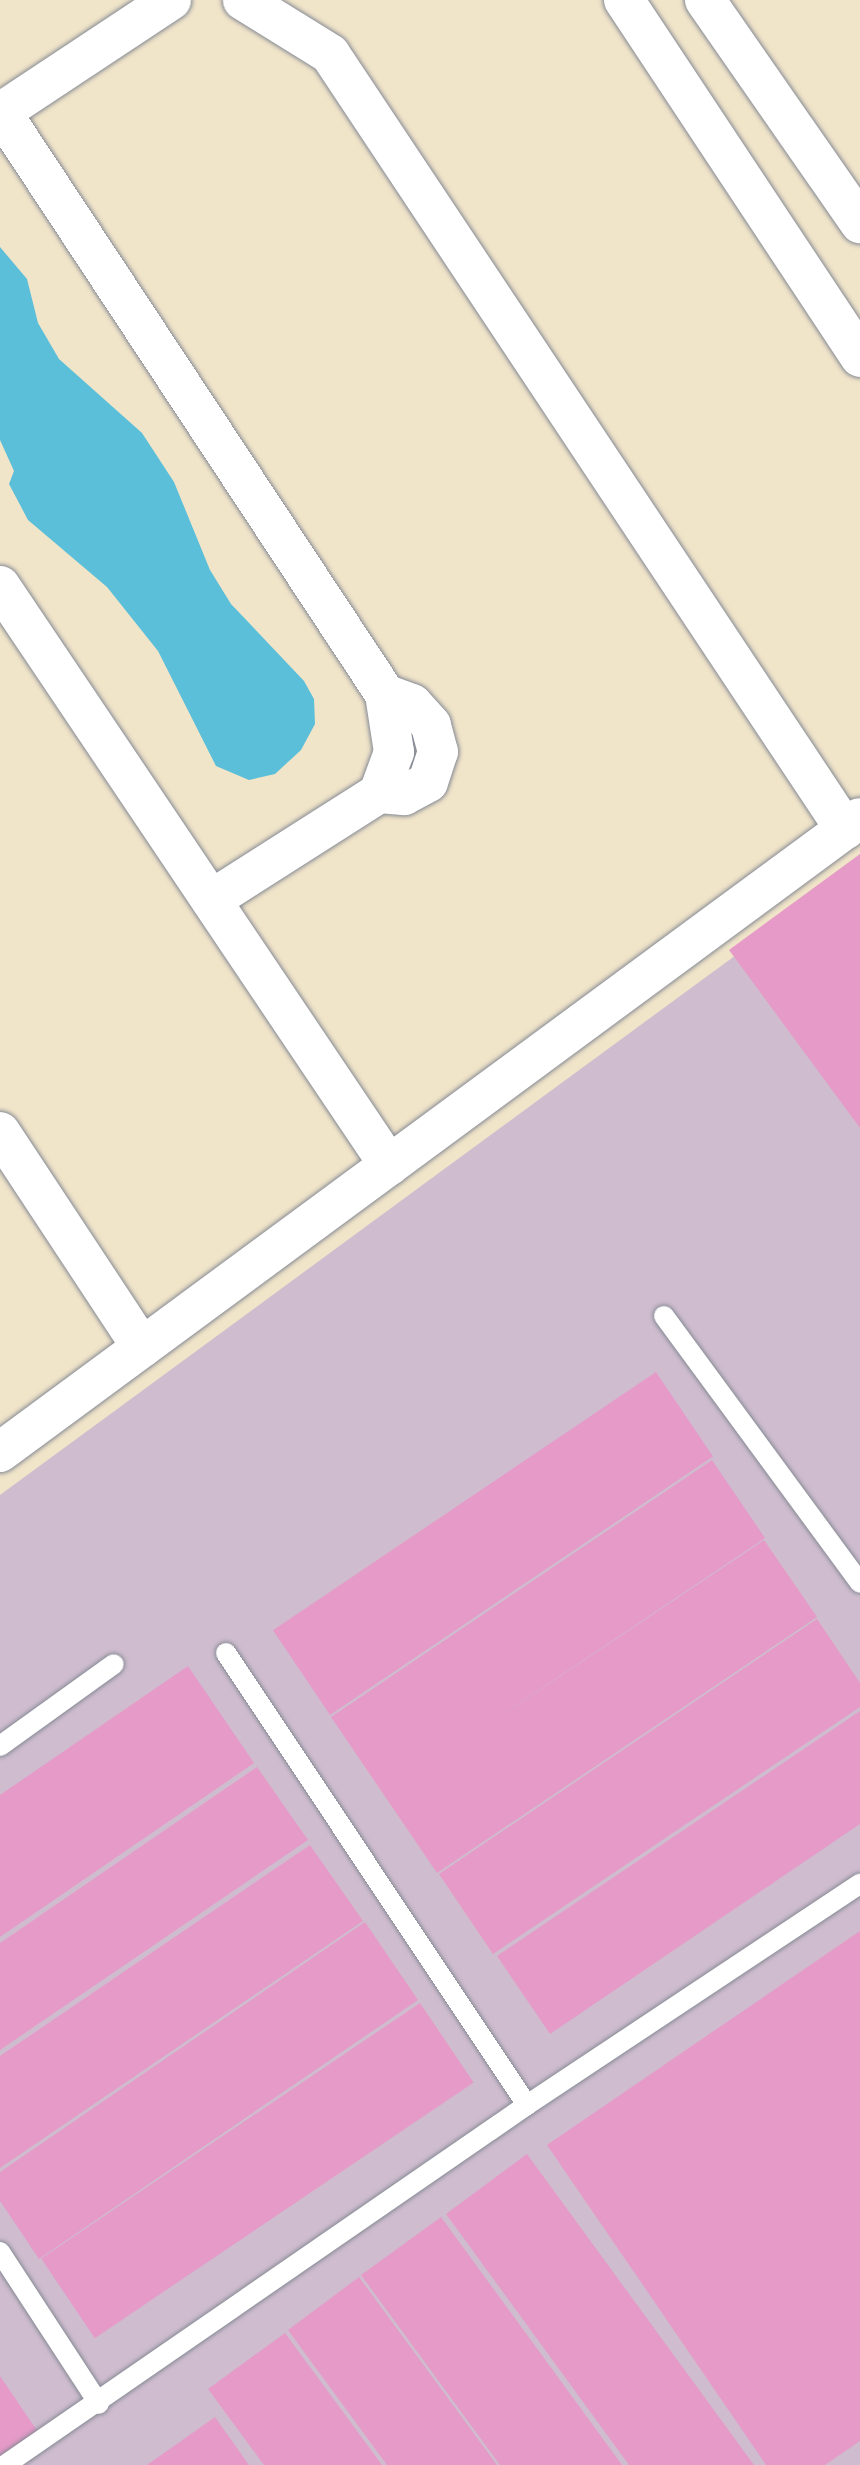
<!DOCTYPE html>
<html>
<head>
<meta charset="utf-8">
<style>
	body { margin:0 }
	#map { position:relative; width:860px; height:2465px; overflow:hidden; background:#f0e4c9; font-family:"IM FELL Double Pica",serif }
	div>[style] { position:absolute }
	.industrial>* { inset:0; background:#cfbdcf }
	.water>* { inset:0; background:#5bbfd9 }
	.building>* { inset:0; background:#e59ac8; transform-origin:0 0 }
	.roads { filter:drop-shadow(0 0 2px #868a94) drop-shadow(0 0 2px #868a94) }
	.lane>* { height:20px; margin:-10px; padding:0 10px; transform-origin:10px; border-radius:10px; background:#fff }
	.street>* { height:40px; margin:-20px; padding:0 20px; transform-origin:20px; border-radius:20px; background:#fff }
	span { translate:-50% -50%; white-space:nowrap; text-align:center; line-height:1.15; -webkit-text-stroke:6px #f7f3e8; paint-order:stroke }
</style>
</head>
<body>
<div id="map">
	<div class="industrial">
		<i style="clip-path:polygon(860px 864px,860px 2465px,0 2465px,0 1495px)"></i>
	</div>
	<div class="water">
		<i style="clip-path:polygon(0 247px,27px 279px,38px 323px,59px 359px,142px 433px,174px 482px,210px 570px,231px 604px,304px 681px,314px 699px,315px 724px,301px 750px,275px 774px,249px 780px,216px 766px,158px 651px,107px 587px,28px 520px,9px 484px,14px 471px,0 440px)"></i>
	</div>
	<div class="building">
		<i style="clip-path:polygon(860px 854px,860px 1128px,729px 950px)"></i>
		<i style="left:656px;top:1372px;width:102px;height:462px;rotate:56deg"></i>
		<i style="clip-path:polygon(712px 1460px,765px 1538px,481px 1729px,764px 1540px,817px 1617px,437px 1873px,331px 1717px)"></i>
		<i style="clip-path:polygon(817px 1619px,860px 1683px,860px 1707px,493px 1954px,439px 1874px)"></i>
		<i style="clip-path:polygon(188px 1666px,254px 1763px,0 1937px,0 1795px)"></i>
		<i style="clip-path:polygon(860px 1711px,860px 1824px,550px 2034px,497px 1956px)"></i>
		<i style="clip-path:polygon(257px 1767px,308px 1840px,0 2050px,0 1943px)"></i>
		<i style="clip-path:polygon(310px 1845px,363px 1921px,0 2168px,0 2056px)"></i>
		<i style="clip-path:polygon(365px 1922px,418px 2000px,39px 2259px,0 2201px,0 2172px)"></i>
		<i style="clip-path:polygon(860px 1931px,860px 2441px,825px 2465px,766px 2465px,547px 2145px)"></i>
		<i style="left:420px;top:2003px;width:96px;height:457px;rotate:56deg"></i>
		<i style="clip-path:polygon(527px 2154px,754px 2465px,629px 2465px,446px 2214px)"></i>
		<i style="clip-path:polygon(441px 2217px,622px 2465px,500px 2465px,361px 2275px)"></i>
		<i style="clip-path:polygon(359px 2277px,497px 2465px,387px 2465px,288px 2330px)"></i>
		<i style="clip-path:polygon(285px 2333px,382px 2465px,264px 2465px,208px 2389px)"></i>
		<i style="clip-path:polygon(0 2376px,38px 2432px,0 2457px)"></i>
		<i style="clip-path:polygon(215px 2417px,249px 2465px,147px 2465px)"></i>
	</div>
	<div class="roads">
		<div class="lane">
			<i style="left:664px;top:1316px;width:331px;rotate:53.7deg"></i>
			<i style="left:226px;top:1653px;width:543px;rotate:56.34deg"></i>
			<i style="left:0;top:1746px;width:140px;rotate:-35.7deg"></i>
			<i style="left:0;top:2252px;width:181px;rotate:56.9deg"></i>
			<i style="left:5px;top:2465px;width:634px;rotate:-34.59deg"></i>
			<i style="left:527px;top:2105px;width:400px;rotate:-33.6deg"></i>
		</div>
		<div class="street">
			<i style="left:243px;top:0;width:102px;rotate:31.8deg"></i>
			<i style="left:330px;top:54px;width:931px;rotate:56.4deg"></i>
			<i style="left:624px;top:0;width:428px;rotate:56.5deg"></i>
			<i style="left:705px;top:0;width:272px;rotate:55.2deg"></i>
			<i style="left:1px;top:112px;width:697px;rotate:56.58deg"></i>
			<i style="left:385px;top:694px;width:59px;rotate:81.2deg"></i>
			<i style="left:394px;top:752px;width:44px;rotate:110.1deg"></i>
			<i style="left:379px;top:793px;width:199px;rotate:147.5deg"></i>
			<i style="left:0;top:113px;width:205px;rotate:-33.5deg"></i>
			<i style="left:0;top:586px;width:698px;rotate:56.1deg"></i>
			<i style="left:379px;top:793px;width:25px;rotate:5deg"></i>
			<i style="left:404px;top:795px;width:27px;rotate:-28deg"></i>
			<i style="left:428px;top:782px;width:32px;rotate:-72deg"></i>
			<i style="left:438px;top:752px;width:28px;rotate:-105deg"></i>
			<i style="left:431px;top:725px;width:28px;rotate:-132deg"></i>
			<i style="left:412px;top:704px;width:29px;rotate:-160deg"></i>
			<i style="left:0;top:1132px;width:258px;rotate:56.6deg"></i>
			<i style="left:0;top:1452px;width:1068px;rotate:-36.4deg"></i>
		</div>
	</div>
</div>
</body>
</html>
